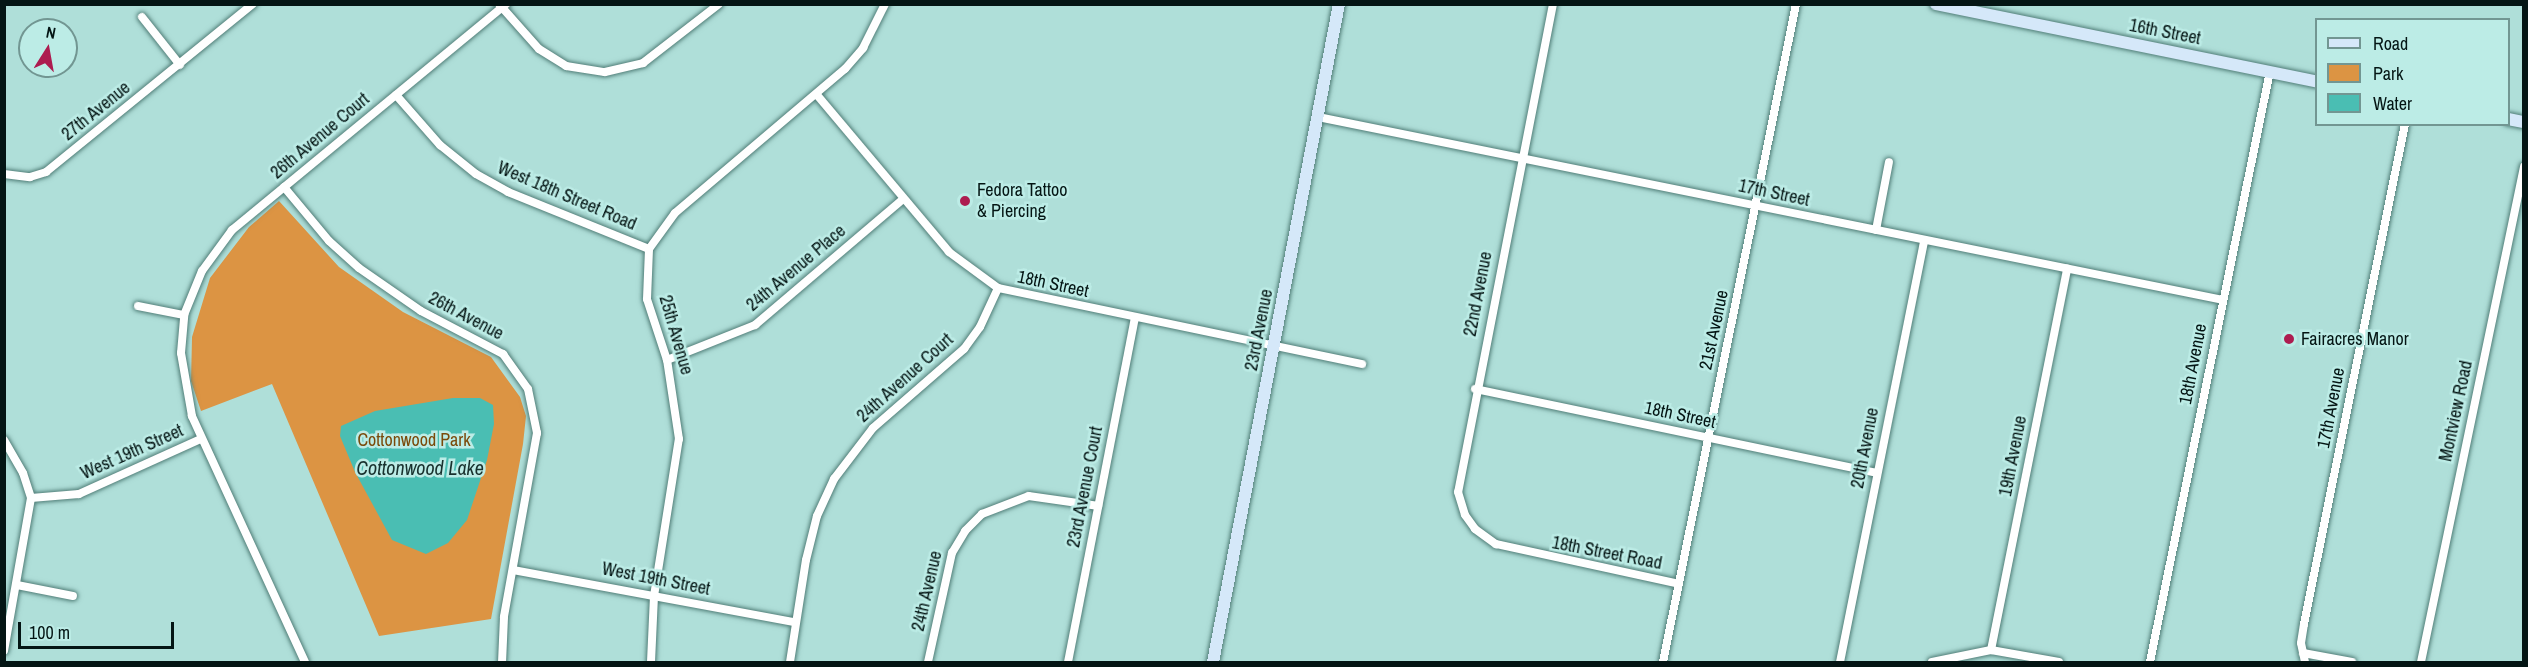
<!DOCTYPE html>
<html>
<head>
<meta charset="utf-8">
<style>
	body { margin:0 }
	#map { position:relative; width:2528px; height:667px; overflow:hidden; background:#afdfd9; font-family:"Archivo Narrow",sans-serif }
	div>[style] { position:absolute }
	.green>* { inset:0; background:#dc9443 }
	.water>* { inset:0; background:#4abeb3 }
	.roads { filter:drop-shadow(0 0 2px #517e78) drop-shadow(0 0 2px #517e78) }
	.minor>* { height:8px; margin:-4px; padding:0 4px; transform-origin:4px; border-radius:4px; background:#fff }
	.secondary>* { height:12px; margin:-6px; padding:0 6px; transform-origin:6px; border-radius:6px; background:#d5e8f9 }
	.dots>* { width:16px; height:16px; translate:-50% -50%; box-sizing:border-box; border:3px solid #bcece6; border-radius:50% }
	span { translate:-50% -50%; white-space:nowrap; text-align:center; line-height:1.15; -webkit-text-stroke:5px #bcece6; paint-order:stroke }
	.street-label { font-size:18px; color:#041514 }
	.poi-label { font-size:18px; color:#041514 }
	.left { translate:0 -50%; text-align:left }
	.park-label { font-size:18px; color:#7a4a0a }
	.water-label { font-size:20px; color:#18312e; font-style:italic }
	.frame { position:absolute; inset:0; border:6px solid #041514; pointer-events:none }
	.legend { position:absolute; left:2315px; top:18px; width:195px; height:108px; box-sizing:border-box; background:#bcece6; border:2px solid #729692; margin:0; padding:8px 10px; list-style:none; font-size:18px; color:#041514 }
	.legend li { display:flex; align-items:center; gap:12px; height:30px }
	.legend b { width:30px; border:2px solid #729692 }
	.north { position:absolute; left:18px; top:18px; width:60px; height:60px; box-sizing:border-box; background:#bcece6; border:2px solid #729692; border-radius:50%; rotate:11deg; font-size:16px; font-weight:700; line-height:24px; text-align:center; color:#041514 }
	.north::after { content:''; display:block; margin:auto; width:21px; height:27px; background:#ad1c50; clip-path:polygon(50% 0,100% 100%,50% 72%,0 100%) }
	.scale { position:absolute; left:18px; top:622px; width:156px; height:27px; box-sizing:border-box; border:3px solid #041514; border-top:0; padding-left:8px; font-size:18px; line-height:21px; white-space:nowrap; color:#041514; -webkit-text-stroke:4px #bcece6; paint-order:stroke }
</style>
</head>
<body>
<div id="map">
	<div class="green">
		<i style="clip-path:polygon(279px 201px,339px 267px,403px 312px,491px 357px,520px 397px,526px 416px,523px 444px,491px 619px,379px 636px,272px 384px,201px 411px,191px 381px,192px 337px,210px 278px,249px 227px)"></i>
	</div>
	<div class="water">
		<i style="clip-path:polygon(453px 398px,480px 398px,493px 405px,494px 424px,487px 460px,467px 520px,448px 543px,426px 554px,392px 540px,355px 472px,340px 436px,341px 426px,375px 411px)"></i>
	</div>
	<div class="roads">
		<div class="minor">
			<i style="left:499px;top:4px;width:60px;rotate:48.4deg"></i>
			<i style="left:539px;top:49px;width:32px;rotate:32deg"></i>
			<i style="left:566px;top:66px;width:39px;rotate:9deg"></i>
			<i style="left:605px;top:72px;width:39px;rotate:-13deg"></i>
			<i style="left:643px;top:63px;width:96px;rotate:-37.8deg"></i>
			<i style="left:1553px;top:4px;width:497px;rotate:101deg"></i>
			<i style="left:1458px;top:492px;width:24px;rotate:73deg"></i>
			<i style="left:1465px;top:515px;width:17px;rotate:54deg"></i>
			<i style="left:1475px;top:529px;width:26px;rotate:36deg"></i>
			<i style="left:1496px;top:544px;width:187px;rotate:12.3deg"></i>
			<i style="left:142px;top:17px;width:61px;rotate:51.6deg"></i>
			<i style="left:396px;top:95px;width:67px;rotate:48.7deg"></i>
			<i style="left:440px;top:145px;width:46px;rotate:38.9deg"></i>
			<i style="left:476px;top:174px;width:37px;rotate:29deg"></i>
			<i style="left:508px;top:192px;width:152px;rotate:22deg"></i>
			<i style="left:817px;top:95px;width:205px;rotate:49.9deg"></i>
			<i style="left:949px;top:252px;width:61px;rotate:36.3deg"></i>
			<i style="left:998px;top:288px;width:372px;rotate:11.8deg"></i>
			<i style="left:1318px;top:117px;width:923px;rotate:11.43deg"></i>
			<i style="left:4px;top:174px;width:26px;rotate:7deg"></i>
			<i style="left:30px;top:177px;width:17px;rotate:-17deg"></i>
			<i style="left:46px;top:172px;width:267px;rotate:-39.1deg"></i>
			<i style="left:284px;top:187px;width:70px;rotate:50.2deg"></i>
			<i style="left:329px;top:241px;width:40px;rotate:42deg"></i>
			<i style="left:359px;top:268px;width:75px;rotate:34.7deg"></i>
			<i style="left:421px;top:311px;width:93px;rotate:27.7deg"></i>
			<i style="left:503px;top:354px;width:43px;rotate:54.5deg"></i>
			<i style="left:528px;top:389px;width:45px;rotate:78.4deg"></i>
			<i style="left:537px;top:433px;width:187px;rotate:100.2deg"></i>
			<i style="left:504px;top:617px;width:45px;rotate:92.5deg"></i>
			<i style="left:1876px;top:230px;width:69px;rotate:-79.2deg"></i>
			<i style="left:138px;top:306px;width:47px;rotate:11.1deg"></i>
			<i style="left:667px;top:360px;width:95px;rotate:-21.7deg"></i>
			<i style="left:755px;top:325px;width:194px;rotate:-40.4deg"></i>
			<i style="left:1475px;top:389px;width:410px;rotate:11.8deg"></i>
			<i style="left:4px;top:440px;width:38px;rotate:60deg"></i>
			<i style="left:23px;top:473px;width:26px;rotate:72deg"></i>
			<i style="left:31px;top:498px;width:155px;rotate:100deg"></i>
			<i style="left:31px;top:498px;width:48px;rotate:-4.8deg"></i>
			<i style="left:79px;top:494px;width:134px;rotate:-24.3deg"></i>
			<i style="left:513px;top:570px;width:286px;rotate:10.5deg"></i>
			<i style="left:17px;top:585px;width:57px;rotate:11.1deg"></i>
			<i style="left:1991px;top:650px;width:389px;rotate:-78.7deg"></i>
			<i style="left:2303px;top:653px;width:50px;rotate:10.4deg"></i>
			<i style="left:305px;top:662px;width:271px;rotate:-114.7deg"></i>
			<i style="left:192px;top:416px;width:64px;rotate:-99.9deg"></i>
			<i style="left:181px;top:353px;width:38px;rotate:-85deg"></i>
			<i style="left:184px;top:315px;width:48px;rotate:-67.8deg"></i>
			<i style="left:202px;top:271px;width:51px;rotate:-53.8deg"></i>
			<i style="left:232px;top:230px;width:355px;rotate:-39.5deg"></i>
			<i style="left:651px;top:662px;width:66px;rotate:-87.4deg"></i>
			<i style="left:654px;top:596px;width:159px;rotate:-81deg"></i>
			<i style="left:679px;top:439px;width:80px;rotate:-98.6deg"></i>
			<i style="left:667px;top:360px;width:64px;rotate:-108.2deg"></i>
			<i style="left:647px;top:299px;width:50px;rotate:-87.7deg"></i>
			<i style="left:649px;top:249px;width:44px;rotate:-54.2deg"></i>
			<i style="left:675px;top:213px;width:223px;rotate:-40.3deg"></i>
			<i style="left:845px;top:69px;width:28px;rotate:-49deg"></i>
			<i style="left:863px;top:48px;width:49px;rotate:-63.4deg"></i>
			<i style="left:790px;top:662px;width:103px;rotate:-81.1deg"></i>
			<i style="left:806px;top:560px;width:45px;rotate:-76deg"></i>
			<i style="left:817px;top:516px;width:41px;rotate:-65.3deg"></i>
			<i style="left:834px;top:479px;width:64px;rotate:-52.6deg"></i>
			<i style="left:873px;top:428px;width:121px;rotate:-41deg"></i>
			<i style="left:964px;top:349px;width:27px;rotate:-54deg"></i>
			<i style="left:980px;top:327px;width:43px;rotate:-65.2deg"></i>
			<i style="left:928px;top:662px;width:112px;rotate:-77.6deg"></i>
			<i style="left:952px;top:553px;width:26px;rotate:-59deg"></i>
			<i style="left:965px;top:531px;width:24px;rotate:-45deg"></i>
			<i style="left:982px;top:514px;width:50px;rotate:-21deg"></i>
			<i style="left:1029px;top:496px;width:70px;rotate:8.2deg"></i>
			<i style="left:1068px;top:662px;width:350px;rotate:-79deg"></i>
			<i style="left:1663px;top:662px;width:671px;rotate:-78.57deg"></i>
			<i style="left:1840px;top:662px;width:430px;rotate:-78.7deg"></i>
			<i style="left:1932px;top:662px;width:60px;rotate:-11.5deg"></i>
			<i style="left:1991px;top:650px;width:69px;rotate:10deg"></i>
			<i style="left:2150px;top:662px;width:603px;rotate:-78.52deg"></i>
			<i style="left:2305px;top:662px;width:19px;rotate:-102deg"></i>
			<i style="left:2301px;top:643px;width:19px;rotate:-81deg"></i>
			<i style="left:2304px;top:624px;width:510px;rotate:-78.58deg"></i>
			<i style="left:2421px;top:662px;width:506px;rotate:-78.25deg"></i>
		</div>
		<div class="secondary">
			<i style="left:1936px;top:4px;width:388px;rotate:11.5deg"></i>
			<i style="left:2508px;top:119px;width:16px;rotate:11deg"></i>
			<i style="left:1213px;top:662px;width:670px;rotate:-79.16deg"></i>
		</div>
	</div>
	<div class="dots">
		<i style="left:965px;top:201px;background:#ad1c50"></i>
		<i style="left:2289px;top:339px;background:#ad1c50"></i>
	</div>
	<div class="street-label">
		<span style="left:2165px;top:32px;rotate:11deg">16th Street</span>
		<span style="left:96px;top:111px;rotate:-39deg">27th Avenue</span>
		<span style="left:320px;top:136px;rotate:-40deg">26th Avenue Court</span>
		<span style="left:1774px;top:193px;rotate:12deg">17th Street</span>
		<span style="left:567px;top:196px;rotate:23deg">West 18th Street Road</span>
		<span style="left:796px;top:268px;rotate:-40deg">24th Avenue Place</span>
		<span style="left:1053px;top:284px;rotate:12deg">18th Street</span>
		<span style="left:1478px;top:294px;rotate:-79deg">22nd Avenue</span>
		<span style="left:466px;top:316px;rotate:28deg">26th Avenue</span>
		<span style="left:1259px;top:330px;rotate:-79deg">23rd Avenue</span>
		<span style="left:1714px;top:330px;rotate:-78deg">21st Avenue</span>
		<span style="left:676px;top:335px;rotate:74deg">25th Avenue</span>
		<span style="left:2193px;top:364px;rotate:-79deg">18th Avenue</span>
		<span style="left:905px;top:378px;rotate:-42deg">24th Avenue Court</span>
		<span style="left:2331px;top:408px;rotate:-79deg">17th Avenue</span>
		<span style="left:2456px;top:411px;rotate:-78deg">Montview Road</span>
		<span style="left:1680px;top:415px;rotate:12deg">18th Street</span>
		<span style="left:1865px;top:448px;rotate:-79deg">20th Avenue</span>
		<span style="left:132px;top:452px;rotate:-24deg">West 19th Street</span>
		<span style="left:2013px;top:456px;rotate:-79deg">19th Avenue</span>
		<span style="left:1085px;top:487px;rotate:-79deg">23rd Avenue Court</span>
		<span style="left:1607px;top:553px;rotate:11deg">18th Street Road</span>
		<span style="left:656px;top:579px;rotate:11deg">West 19th Street</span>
		<span style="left:927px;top:591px;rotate:-77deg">24th Avenue</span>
	</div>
	<div class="poi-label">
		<span class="left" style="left:977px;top:201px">Fedora Tattoo<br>&amp; Piercing</span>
		<span class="left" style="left:2301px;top:339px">Fairacres Manor</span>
	</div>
	<div class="park-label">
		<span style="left:414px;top:440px">Cottonwood Park</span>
	</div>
	<div class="water-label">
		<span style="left:420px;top:467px">Cottonwood Lake</span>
	</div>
	<div class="frame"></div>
	<ul class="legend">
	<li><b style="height:8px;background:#d5e8f9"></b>Road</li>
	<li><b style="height:16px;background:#dc9443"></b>Park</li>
	<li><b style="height:16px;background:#4abeb3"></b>Water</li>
	</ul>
	<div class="north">N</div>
	<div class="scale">100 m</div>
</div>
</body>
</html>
